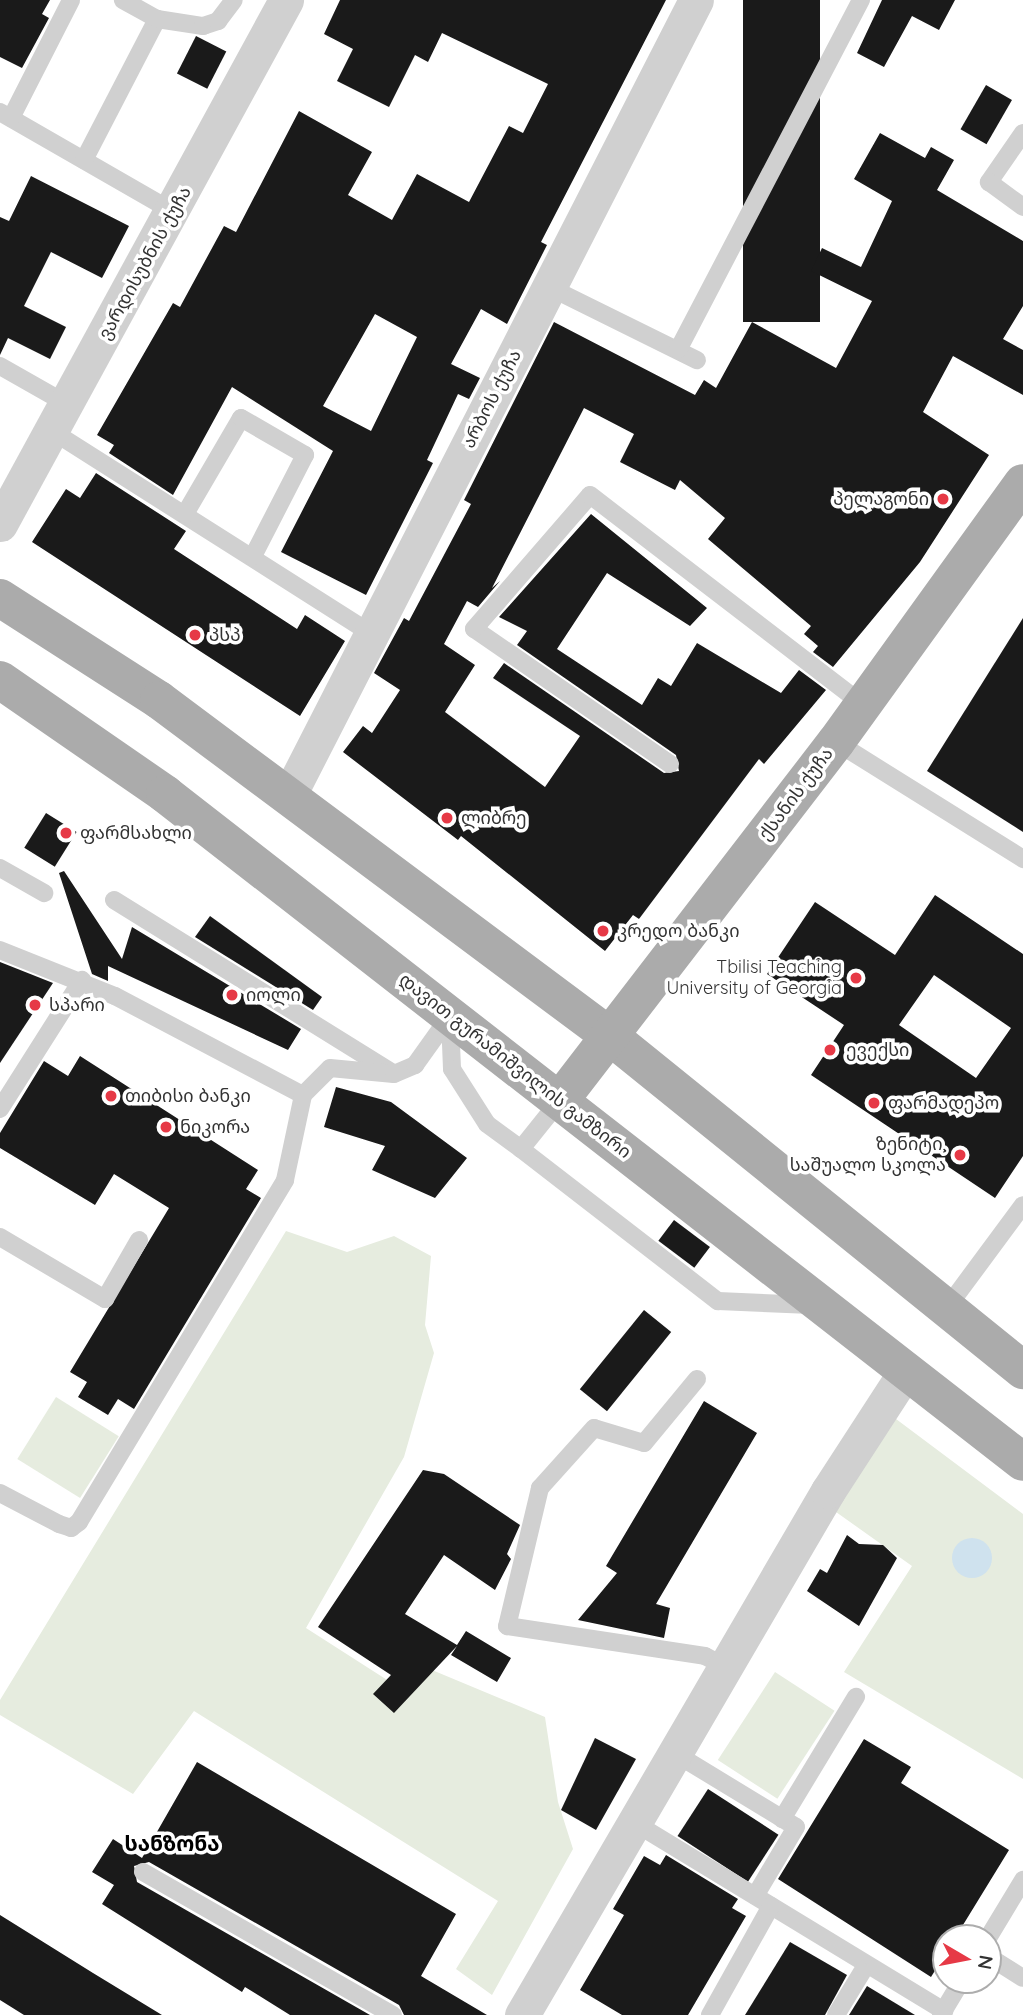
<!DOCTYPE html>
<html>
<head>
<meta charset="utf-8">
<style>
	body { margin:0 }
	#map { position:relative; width:1023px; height:2015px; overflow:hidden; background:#fff; font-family:Quicksand,"Noto Sans Georgian",sans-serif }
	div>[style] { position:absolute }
	.green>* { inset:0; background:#e6ecdf; transform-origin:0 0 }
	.water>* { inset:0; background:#cfe2ee }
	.round { border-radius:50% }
	.building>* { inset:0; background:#1a1a1a; transform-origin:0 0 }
	.lane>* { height:18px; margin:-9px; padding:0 9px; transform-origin:9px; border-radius:9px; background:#d0d0d0 }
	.street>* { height:35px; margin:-17.5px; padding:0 17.5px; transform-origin:17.5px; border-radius:17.5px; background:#d0d0d0 }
	.primary>* { height:38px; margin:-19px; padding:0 19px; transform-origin:19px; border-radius:19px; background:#ababab }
	.dots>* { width:19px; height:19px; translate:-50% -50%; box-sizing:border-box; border:4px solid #fff; border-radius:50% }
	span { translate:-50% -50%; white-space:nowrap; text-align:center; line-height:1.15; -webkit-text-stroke:7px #fff; paint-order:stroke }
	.street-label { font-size:18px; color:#333 }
	.poi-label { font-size:18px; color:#333 }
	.right { translate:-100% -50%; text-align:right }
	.left { translate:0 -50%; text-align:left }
	.quarter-label { font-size:21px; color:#000; font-weight:700 }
	.north { position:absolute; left:932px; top:1924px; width:70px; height:70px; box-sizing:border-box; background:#fff; border:2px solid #adadad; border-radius:50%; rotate:100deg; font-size:19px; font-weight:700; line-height:28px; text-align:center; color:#333 }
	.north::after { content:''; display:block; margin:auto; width:24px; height:32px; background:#e63946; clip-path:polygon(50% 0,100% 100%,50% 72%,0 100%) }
</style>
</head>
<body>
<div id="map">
	<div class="green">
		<i style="clip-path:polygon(286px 1231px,347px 1252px,394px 1236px,431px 1256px,425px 1325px,434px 1353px,404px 1457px,306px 1628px,409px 1694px,432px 1670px,545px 1717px,558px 1802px,573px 1849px,492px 1995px,456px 1969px,498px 1901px,194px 1711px,133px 1794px,0 1715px,0 1700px)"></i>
		<i style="left:56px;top:1397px;width:74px;height:73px;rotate:32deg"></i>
		<i style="clip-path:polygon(892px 1416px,1023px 1514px,1023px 1779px,844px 1672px,912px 1566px,836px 1512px)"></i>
		<i style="left:775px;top:1672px;width:71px;height:105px;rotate:33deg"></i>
	</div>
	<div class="water">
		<i class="round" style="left:952px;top:1538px;width:40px;height:40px"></i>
	</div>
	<div class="building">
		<i style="clip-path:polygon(0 0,50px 0,42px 14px,49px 18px,22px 68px,0 57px)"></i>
		<i style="clip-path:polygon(evenodd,340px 0,666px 0,541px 242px,547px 245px,507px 324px,481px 309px,451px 364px,480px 378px,469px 399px,458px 394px,427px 460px,433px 463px,366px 595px,281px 552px,333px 451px,232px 387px,173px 495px,109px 453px,114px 445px,97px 435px,173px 303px,180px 307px,224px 226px,236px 232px,299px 111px,372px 152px,348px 195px,392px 220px,417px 174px,469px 202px,509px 126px,523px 133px,548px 84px,442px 33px,428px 62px,415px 55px,389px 107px,337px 81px,353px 49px,324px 34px,340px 0,375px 314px,417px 337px,371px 431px,323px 406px,375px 314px)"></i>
		<i style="left:743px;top:0;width:77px;height:322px"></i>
		<i style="clip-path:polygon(882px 0,955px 0,939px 30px,912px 16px,884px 67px,857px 53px)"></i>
		<i style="left:196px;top:36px;width:34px;height:42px;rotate:27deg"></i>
		<i style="left:986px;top:85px;width:30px;height:51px;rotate:30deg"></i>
		<i style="clip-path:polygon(880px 133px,925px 158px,931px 147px,954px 160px,937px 190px,1023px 241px,1023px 306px,1003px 339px,1023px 350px,1023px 395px,953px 356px,923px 412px,989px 455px,920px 562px,833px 667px,813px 652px,818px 646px,804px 634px,811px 626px,708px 539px,725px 518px,680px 480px,675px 490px,620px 462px,634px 434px,584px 408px,492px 588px,500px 581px,478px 607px,467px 601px,444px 644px,475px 665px,445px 712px,545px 787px,580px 736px,493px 678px,504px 663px,664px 773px,679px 771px,676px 755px,517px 645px,527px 631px,499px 617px,591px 514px,707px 608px,690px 626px,607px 573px,557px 649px,642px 705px,658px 678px,671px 686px,697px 643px,781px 693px,799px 670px,826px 690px,764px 764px,759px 759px,639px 919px,633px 915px,605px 951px,461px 836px,458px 840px,343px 752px,363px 726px,372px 733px,400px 690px,374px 673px,404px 618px,409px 621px,471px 504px,464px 500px,554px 322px,695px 395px,704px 380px,716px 388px,752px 322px,836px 368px,872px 301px,811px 271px,822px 248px,861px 267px,892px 201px,854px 179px)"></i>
		<i style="clip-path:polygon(31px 176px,129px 226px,102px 278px,51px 252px,24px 306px,66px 327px,50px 359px,8px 338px,0 355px,0 217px,9px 221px)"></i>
		<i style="clip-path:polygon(96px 473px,186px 531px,174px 549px,297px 629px,305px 615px,345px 641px,300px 716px,32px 542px,66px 489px,80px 498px)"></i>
		<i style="clip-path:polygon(1023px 618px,1023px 832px,927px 771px)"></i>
		<i style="left:46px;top:813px;width:36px;height:41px;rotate:32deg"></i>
		<i style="clip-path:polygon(64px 871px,122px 959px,132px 927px,301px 1029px,288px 1050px,108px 966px,108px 981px,92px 974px,59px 873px)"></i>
		<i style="clip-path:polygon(evenodd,935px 895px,1023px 954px,1023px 1156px,995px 1198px,811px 1075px,844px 1025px,767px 974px,815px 902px,895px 955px,935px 895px,934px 975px,1011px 1028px,976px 1078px,899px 1025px,934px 975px)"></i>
		<i style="clip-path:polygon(210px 916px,322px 997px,313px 1010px,195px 937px)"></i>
		<i style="clip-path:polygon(0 962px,53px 983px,0 1063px)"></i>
		<i style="clip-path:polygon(80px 1056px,258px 1170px,246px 1189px,261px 1198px,134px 1409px,118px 1399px,108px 1415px,78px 1397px,87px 1382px,70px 1372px,169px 1208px,114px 1174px,95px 1205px,0 1148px,0 1133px,44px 1061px,68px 1076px)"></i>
		<i style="clip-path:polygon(336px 1087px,391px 1102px,467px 1158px,435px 1198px,372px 1170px,385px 1146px,324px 1127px)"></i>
		<i style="left:674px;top:1220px;width:45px;height:26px;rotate:37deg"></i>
		<i style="left:644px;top:1310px;width:35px;height:102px;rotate:39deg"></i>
		<i style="clip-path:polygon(704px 1401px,757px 1433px,656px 1604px,670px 1608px,664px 1638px,578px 1620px,617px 1573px,606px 1566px)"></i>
		<i style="clip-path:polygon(423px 1470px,444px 1474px,520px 1525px,507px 1554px,511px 1559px,495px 1590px,444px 1555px,405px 1614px,457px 1645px,466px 1631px,511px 1658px,497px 1682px,451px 1655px,457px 1646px,394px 1713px,373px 1694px,391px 1675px,318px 1627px)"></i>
		<i style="clip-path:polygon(847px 1535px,859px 1544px,883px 1545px,897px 1558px,859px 1626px,807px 1591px,820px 1569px,827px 1573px)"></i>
		<i style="clip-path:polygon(595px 1738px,636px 1759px,596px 1830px,561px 1810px)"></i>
		<i style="clip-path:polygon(864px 1739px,911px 1767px,901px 1783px,1009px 1850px,955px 1938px,946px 1938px,946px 1953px,931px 1977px,778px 1879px)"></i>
		<i style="clip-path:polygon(197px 1762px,456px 1914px,421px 1976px,487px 2015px,404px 2015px,399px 2005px,149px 1862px,134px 1866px,137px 1882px,370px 2015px,290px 2015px,245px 1987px,242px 1992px,102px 1904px,114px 1885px,92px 1872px,113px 1839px,142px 1858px)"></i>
		<i style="left:708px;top:1789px;width:84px;height:56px;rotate:33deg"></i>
		<i style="clip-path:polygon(666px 1855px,738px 1899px,732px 1908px,746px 1916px,688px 2015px,622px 2015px,580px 1990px,624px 1915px,613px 1909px,644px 1856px,660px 1865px)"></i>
		<i style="clip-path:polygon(0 1915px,93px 1973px,162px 2015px,24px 2015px,0 2000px)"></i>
		<i style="clip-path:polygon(790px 1942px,847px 1975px,825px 2015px,745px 2015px)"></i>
		<i style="clip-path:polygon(867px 1986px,915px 2015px,849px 2015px)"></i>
	</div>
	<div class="lane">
		<i style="left:157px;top:19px;width:47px;rotate:8.7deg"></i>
		<i style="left:203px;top:26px;width:16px;rotate:-18deg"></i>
		<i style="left:218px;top:21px;width:26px;rotate:-53deg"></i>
		<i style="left:0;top:112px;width:201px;rotate:29.9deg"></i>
		<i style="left:11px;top:118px;width:132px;rotate:-63deg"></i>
		<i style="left:1023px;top:133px;width:60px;rotate:124.8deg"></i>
		<i style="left:989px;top:182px;width:42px;rotate:36.3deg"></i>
		<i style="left:84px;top:160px;width:159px;rotate:-62.6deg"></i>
		<i style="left:157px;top:19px;width:39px;rotate:-151deg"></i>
		<i style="left:549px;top:287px;width:165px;rotate:26.3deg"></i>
		<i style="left:678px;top:350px;width:395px;rotate:-62.4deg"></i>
		<i style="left:0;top:366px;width:77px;rotate:29.6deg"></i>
		<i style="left:52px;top:431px;width:379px;rotate:32.4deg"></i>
		<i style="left:185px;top:514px;width:111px;rotate:-59.7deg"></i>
		<i style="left:241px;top:418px;width:74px;rotate:30deg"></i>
		<i style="left:305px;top:455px;width:114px;rotate:117.2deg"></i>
		<i style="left:836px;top:742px;width:221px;rotate:32deg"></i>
		<i style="left:670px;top:764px;width:238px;rotate:-145.4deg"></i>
		<i style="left:474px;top:629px;width:177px;rotate:-49.1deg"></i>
		<i style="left:590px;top:495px;width:345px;rotate:37.5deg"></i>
		<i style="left:0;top:868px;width:51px;rotate:29.6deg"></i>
		<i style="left:114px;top:900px;width:326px;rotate:31.8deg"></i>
		<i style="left:0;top:950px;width:124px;rotate:21.8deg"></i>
		<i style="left:115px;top:996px;width:212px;rotate:27.8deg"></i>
		<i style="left:303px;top:1095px;width:38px;rotate:-45deg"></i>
		<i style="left:330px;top:1068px;width:64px;rotate:5.4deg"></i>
		<i style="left:394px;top:1074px;width:23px;rotate:-23deg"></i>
		<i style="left:415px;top:1065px;width:60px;rotate:-54.5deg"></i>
		<i style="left:450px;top:1019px;width:50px;rotate:87.7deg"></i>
		<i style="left:452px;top:1069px;width:65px;rotate:57.5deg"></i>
		<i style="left:487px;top:1124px;width:42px;rotate:36.3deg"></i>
		<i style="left:561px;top:1099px;width:64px;rotate:128.7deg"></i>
		<i style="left:521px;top:1149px;width:249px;rotate:37.7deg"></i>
		<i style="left:718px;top:1301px;width:93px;rotate:2.5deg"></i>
		<i style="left:0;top:1109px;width:153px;rotate:-57.6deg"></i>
		<i style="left:0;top:1237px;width:122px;rotate:30.6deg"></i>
		<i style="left:105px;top:1299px;width:68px;rotate:-60deg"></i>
		<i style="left:946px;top:1309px;width:129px;rotate:-53.5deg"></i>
		<i style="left:697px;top:1379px;width:83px;rotate:129.6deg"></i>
		<i style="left:644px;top:1443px;width:52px;rotate:-163.3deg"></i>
		<i style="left:594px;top:1428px;width:81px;rotate:132deg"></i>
		<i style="left:540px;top:1488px;width:142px;rotate:103.4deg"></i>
		<i style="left:507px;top:1626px;width:200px;rotate:8.6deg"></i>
		<i style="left:705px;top:1656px;width:21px;rotate:28deg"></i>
		<i style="left:0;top:1493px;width:67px;rotate:27.7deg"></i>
		<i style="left:59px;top:1524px;width:13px;rotate:18deg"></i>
		<i style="left:71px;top:1528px;width:10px;rotate:-37deg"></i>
		<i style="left:79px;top:1522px;width:399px;rotate:-58.9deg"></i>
		<i style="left:285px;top:1180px;width:87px;rotate:-78deg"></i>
		<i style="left:676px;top:1754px;width:140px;rotate:31.3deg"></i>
		<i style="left:796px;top:1827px;width:80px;rotate:120.7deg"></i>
		<i style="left:782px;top:1819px;width:143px;rotate:-58.8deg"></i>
		<i style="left:635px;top:1823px;width:362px;rotate:31.3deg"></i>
		<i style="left:143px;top:1872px;width:288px;rotate:29.8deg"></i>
		<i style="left:988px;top:1938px;width:68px;rotate:-58.9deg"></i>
		<i style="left:988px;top:1956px;width:41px;rotate:32.2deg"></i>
		<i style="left:710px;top:2015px;width:125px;rotate:-60.8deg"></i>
		<i style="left:836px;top:2015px;width:50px;rotate:-58.8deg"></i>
		<i style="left:941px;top:2015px;width:41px;rotate:-59deg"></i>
	</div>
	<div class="street">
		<i style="left:0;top:524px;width:597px;rotate:-61.37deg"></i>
		<i style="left:288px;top:797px;width:895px;rotate:-62.89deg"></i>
		<i style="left:522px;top:2015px;width:607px;rotate:-59.72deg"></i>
		<i style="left:828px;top:1491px;width:143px;rotate:-57deg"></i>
	</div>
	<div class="primary">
		<i style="left:0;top:598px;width:189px;rotate:32.7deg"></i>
		<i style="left:159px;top:700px;width:564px;rotate:36.71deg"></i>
		<i style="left:611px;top:1037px;width:530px;rotate:38.95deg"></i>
		<i style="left:0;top:680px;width:201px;rotate:34.6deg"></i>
		<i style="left:165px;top:794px;width:1087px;rotate:37.9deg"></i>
		<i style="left:561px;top:1099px;width:451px;rotate:-52.4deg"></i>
		<i style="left:836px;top:742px;width:319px;rotate:-54.2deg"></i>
	</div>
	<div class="dots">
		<i style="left:943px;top:499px;background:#e63946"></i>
		<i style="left:195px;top:635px;background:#e63946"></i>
		<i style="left:447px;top:818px;background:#e63946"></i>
		<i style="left:66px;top:833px;background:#e63946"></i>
		<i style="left:603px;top:931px;background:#e63946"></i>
		<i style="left:856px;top:978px;background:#e63946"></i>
		<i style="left:232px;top:995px;background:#e63946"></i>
		<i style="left:35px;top:1005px;background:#e63946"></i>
		<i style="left:830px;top:1050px;background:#e63946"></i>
		<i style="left:111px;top:1096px;background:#e63946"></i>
		<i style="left:874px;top:1103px;background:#e63946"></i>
		<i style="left:166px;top:1127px;background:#e63946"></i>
		<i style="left:960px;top:1155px;background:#e63946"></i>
	</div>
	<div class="street-label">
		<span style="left:145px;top:263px;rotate:-61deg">ვარდისუბნის ქუჩა</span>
		<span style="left:492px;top:399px;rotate:-63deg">არბოს ქუჩა</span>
		<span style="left:796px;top:794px;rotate:-53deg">ქსანის ქუჩა</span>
		<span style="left:515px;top:1066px;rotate:38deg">დავით გურამიშვილის გამზირი</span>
	</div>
	<div class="poi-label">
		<span class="right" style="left:929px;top:499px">პელაგონი</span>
		<span class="left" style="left:209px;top:635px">პსპ</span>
		<span class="left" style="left:461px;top:818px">ლიბრე</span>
		<span class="left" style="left:80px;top:833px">ფარმსახლი</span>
		<span class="left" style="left:617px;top:931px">კრედო ბანკი</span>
		<span class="right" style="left:842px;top:978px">Tbilisi Teaching<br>University of Georgia</span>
		<span class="left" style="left:246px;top:995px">იოლი</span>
		<span class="left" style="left:49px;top:1005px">სპარი</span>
		<span class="left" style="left:846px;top:1050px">ევექსი</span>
		<span class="left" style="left:125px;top:1096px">თიბისი ბანკი</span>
		<span class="left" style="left:888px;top:1103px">ფარმადეპო</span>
		<span class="left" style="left:180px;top:1127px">ნიკორა</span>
		<span class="right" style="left:946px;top:1155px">ზენიტი,<br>საშუალო სკოლა</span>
	</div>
	<div class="quarter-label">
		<span style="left:172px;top:1843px">სანზონა</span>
	</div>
	<div class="north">N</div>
</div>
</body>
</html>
